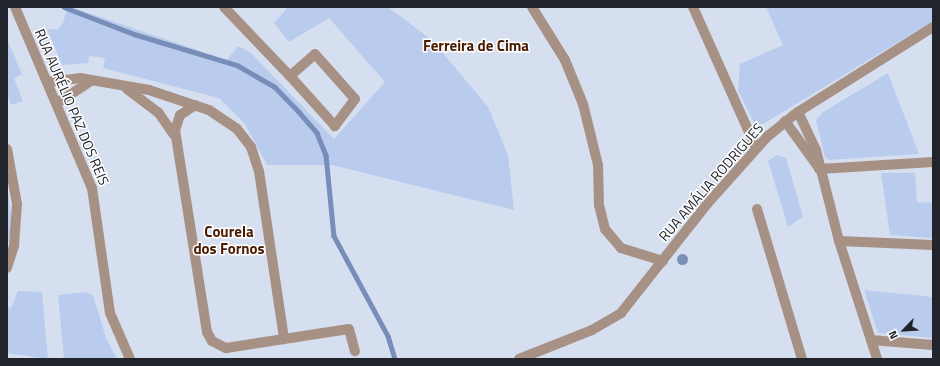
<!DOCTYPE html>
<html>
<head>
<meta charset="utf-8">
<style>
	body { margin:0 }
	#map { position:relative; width:940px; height:366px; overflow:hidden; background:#d6dff0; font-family:"Titillium Web",sans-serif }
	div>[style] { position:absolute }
	.green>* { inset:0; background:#b9ccee }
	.stream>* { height:4.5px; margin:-2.25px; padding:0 2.25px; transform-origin:2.25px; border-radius:2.25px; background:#778eb9 }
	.minor>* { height:10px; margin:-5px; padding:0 5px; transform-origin:5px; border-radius:5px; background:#a79185 }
	.trees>* { width:11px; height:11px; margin:-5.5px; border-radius:50%; background:#7c90b7 }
	span { translate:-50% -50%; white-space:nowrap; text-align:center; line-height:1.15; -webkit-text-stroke:3px #fff; paint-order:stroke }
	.street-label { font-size:14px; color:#21242a }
	.neighbourhood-label { font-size:15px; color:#491b00; font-weight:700 }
	.frame { position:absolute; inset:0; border:8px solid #21242a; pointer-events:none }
	.north { position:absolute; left:884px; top:310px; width:40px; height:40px; -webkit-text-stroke:3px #fff; paint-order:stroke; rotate:245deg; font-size:11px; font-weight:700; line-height:16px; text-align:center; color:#21242a }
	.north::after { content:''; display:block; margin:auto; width:14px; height:18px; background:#21242a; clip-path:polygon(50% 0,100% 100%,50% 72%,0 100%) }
</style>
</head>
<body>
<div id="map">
	<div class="green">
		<i style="clip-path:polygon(60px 7px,70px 7px,227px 60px,238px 46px,251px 53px,334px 139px,385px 82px,329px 18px,289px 42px,274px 23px,288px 7px,388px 7px,433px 41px,488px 107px,508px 155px,514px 210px,332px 165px,267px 165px,245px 124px,219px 98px,103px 68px,105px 58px,89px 56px,88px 63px,62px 65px,47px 29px,57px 30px,63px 23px,67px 9px)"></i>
		<i style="clip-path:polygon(766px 7px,933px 7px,933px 21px,763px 124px,755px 125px,738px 90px,740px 64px,783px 45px)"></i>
		<i style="clip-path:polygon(7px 39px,22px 74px,14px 78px,23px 101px,11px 105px,7px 93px)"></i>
		<i style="clip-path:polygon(888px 73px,919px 154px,829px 160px,825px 157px,816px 120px,823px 112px)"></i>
		<i style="clip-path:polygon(777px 155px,786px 158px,803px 217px,788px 227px,768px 161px)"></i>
		<i style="clip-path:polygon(881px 173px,915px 173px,917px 202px,933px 203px,933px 238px,890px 235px)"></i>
		<i style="clip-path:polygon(7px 185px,12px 221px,7px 250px)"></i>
		<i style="clip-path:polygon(864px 290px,933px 297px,933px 338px,878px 333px)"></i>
		<i style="clip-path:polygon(18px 291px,42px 292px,48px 359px,7px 353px,7px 307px,11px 308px)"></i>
		<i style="clip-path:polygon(85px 292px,93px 295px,106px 338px,117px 359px,64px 359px,58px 295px)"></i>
	</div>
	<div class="stream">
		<i style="left:64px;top:7px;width:75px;rotate:21.1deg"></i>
		<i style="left:134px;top:34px;width:108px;rotate:16.8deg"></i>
		<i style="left:237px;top:65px;width:44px;rotate:30.1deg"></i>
		<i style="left:275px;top:87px;width:35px;rotate:46deg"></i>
		<i style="left:299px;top:112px;width:28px;rotate:49deg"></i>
		<i style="left:317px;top:133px;width:24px;rotate:68deg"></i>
		<i style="left:326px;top:155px;width:81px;rotate:84.4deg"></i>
		<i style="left:334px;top:236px;width:114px;rotate:61.6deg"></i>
		<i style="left:388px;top:336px;width:24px;rotate:73deg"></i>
	</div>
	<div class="minor">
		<i style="left:15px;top:7px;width:197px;rotate:67deg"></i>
		<i style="left:92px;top:188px;width:126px;rotate:81.8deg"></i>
		<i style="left:110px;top:313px;width:50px;rotate:66.5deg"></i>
		<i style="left:224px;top:7px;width:95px;rotate:46.3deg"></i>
		<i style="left:532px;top:7px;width:62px;rotate:58.1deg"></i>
		<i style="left:565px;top:60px;width:48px;rotate:67.8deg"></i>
		<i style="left:583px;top:104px;width:63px;rotate:76.2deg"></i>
		<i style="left:598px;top:165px;width:40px;rotate:88.6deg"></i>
		<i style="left:599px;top:205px;width:25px;rotate:76deg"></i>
		<i style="left:605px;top:229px;width:25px;rotate:50deg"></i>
		<i style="left:621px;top:248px;width:44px;rotate:17.2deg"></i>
		<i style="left:693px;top:7px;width:154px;rotate:65.9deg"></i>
		<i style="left:315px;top:54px;width:60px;rotate:48.4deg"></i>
		<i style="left:355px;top:99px;width:34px;rotate:127deg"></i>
		<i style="left:335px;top:126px;width:67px;rotate:-132deg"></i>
		<i style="left:290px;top:76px;width:33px;rotate:-41deg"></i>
		<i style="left:48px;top:82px;width:32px;rotate:-7deg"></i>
		<i style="left:80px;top:78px;width:70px;rotate:9.9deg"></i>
		<i style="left:149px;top:90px;width:63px;rotate:18.4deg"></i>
		<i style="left:209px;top:110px;width:34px;rotate:34deg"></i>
		<i style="left:237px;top:129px;width:23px;rotate:52deg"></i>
		<i style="left:251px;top:147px;width:25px;rotate:72deg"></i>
		<i style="left:259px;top:171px;width:170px;rotate:81.5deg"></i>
		<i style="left:127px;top:89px;width:39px;rotate:37deg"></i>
		<i style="left:158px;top:112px;width:29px;rotate:55deg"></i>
		<i style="left:57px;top:103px;width:40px;rotate:-32.9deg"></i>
		<i style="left:195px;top:105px;width:18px;rotate:146deg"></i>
		<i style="left:180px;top:115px;width:16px;rotate:108deg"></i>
		<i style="left:175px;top:130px;width:205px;rotate:81deg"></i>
		<i style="left:207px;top:332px;width:10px;rotate:61deg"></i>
		<i style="left:212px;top:341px;width:16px;rotate:27deg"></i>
		<i style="left:226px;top:348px;width:124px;rotate:-8.8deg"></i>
		<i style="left:349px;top:329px;width:23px;rotate:75deg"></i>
		<i style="left:798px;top:112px;width:42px;rotate:64.7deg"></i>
		<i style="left:816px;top:150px;width:94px;rotate:75.8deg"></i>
		<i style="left:839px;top:241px;width:124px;rotate:72.1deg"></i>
		<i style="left:785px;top:121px;width:58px;rotate:54.1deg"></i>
		<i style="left:7px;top:149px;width:56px;rotate:79.7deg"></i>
		<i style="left:17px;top:204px;width:42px;rotate:94.1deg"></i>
		<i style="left:14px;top:246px;width:23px;rotate:108deg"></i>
		<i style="left:819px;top:169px;width:114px;rotate:-3.5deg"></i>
		<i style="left:757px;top:209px;width:157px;rotate:73.3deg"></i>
		<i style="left:839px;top:241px;width:94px;rotate:2.4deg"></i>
		<i style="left:871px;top:340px;width:62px;rotate:4.6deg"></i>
		<i style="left:519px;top:359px;width:79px;rotate:-21.7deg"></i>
		<i style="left:592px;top:330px;width:34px;rotate:-30deg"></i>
		<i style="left:621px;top:313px;width:140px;rotate:-51.7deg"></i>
		<i style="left:708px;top:203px;width:90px;rotate:-48.2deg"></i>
		<i style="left:768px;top:136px;width:38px;rotate:-39deg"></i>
		<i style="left:798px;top:112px;width:160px;rotate:-32.2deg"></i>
	</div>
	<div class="trees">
		<i style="left:682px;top:259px"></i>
	</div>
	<div class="street-label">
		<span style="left:72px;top:107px;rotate:67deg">RUA AURÉLIO PAZ DOS REIS</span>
		<span style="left:711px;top:182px;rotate:-49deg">RUA AMÁLIA RODRIGUES</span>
	</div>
	<div class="neighbourhood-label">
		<span style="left:476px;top:46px">Ferreira de Cima</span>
		<span style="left:229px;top:240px">Courela<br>dos Fornos</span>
	</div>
	<div class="frame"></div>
	<div class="north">N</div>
</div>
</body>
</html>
